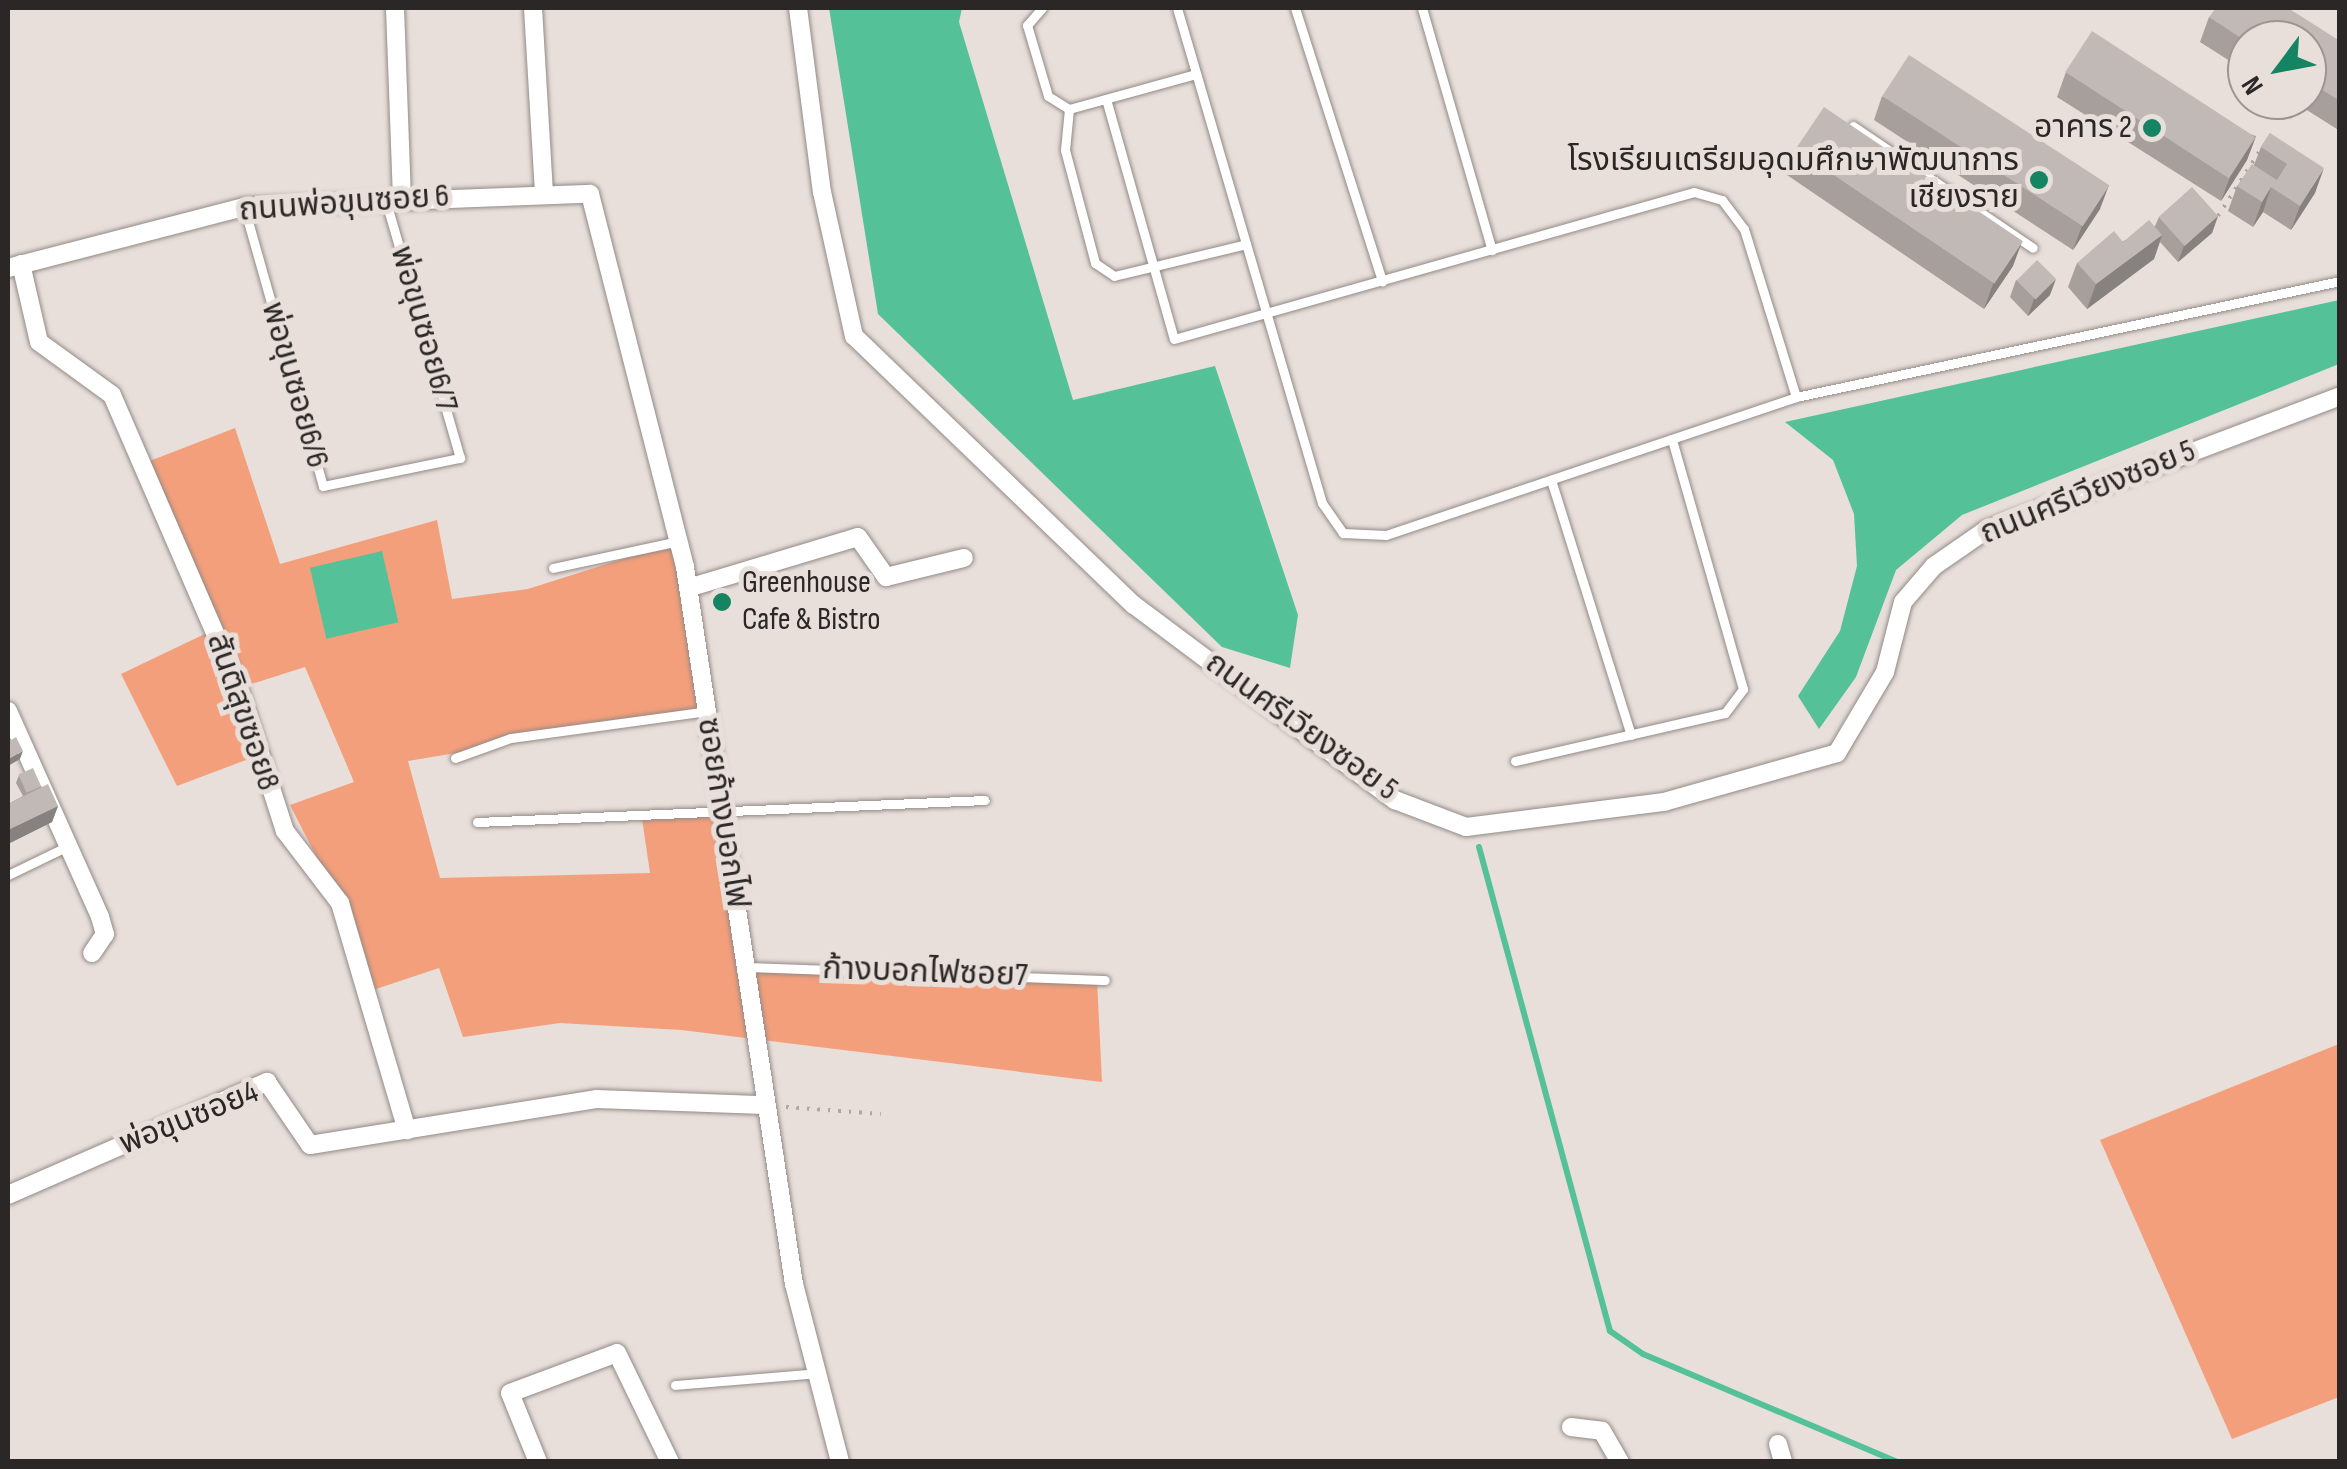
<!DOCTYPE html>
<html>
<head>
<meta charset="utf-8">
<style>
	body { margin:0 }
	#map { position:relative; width:2347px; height:1469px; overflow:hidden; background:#e8dfdb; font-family:"Sofia Sans Condensed","Noto Sans Thai",sans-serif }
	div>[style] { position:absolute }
	.green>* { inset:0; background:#f49f7b }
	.water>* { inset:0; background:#55c199; transform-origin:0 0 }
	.stream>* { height:6px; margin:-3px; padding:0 3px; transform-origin:3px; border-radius:3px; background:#55c199 }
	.path>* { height:4px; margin-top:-2px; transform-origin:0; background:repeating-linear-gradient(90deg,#aea7a4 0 2.5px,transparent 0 10.5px) }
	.roads { filter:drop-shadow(0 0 2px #928a86) drop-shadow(0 0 2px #928a86) }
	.service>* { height:9px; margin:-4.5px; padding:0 4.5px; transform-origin:4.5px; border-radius:4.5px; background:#fff }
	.minor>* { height:18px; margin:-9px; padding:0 9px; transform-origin:9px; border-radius:9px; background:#fff }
	.wall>* { inset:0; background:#a69f9c }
	.shaded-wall>* { inset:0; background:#87827f }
	.building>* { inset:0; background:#c1b9b5; transform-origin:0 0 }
	.dots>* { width:28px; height:28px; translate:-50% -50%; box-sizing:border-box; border:5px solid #e8dfdb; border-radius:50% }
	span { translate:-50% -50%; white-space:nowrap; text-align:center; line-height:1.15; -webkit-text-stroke:10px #e8dfdb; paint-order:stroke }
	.poi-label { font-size:32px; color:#2a2726 }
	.right { translate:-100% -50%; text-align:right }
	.left { translate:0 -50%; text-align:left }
	.street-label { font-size:32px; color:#2a2726 }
	.frame { position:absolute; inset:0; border:10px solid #2a2726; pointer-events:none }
	.north { position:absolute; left:2227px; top:20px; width:100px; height:100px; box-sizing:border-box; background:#e8dfdb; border:2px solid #9c9593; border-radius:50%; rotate:238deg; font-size:28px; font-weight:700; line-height:40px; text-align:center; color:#2a2726 }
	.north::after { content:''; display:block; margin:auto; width:35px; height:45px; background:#148462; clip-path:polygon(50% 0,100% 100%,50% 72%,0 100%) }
</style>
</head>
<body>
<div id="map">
	<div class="green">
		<i style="clip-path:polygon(235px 428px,280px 564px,437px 520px,452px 599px,528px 589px,679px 541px,707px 711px,408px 761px,440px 878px,650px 873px,641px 812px,721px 807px,746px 967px,1097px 979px,1102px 1082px,681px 1030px,560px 1023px,463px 1037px,439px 968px,367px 992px,340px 903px,290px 805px,354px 782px,305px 667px,239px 688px,254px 757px,177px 786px,121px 674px,213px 630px,142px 464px)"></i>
		<i style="clip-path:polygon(2339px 1044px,2339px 1397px,2232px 1439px,2100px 1140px)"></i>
	</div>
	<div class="water">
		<i style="clip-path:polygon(829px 8px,962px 8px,959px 22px,1073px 400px,1215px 366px,1298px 615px,1290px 668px,1222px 647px,878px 314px)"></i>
		<i style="clip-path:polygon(2339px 300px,2339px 364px,1962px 515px,1896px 570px,1856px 677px,1819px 729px,1798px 696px,1840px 631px,1857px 566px,1854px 514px,1833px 460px,1785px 422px)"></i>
		<i style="left:382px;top:551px;width:73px;height:74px;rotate:77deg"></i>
	</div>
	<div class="stream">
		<i style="left:1479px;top:847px;width:501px;rotate:74.86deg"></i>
		<i style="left:1610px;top:1331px;width:40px;rotate:34.9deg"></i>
		<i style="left:1643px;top:1354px;width:277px;rotate:23deg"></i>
	</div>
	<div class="path">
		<i style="left:2218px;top:216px;width:80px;rotate:-57.3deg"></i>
		<i style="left:786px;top:1107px;width:95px;rotate:4.2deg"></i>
	</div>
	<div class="roads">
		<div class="service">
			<i style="left:1042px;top:8px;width:23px;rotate:131deg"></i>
			<i style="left:1027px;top:25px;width:74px;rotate:73.5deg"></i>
			<i style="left:1048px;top:96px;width:25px;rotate:32deg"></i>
			<i style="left:1069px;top:109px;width:132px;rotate:-15.4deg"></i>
			<i style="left:1177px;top:8px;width:516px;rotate:73.67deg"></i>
			<i style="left:1322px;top:503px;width:37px;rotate:55deg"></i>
			<i style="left:1343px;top:533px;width:43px;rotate:2.7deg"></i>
			<i style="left:1386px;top:535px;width:433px;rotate:-18.6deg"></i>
			<i style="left:1796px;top:397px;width:556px;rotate:-12.04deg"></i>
			<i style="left:1295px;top:8px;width:287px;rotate:72.3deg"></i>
			<i style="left:1422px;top:8px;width:252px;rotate:73.9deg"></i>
			<i style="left:1106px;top:99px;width:249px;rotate:74.2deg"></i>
			<i style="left:1174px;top:339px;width:540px;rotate:-15.79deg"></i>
			<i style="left:1694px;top:192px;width:29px;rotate:16deg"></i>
			<i style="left:1722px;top:200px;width:36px;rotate:53deg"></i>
			<i style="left:1744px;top:229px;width:176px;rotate:72.8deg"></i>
			<i style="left:1069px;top:109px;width:41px;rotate:95.6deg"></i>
			<i style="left:1065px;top:150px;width:117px;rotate:75.1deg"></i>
			<i style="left:1095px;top:263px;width:23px;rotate:34deg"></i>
			<i style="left:1114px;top:276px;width:136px;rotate:-13.6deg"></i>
			<i style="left:1853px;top:126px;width:217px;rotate:34.1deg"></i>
			<i style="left:244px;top:207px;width:290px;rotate:74.2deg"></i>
			<i style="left:323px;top:486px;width:140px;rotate:-11.6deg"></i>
			<i style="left:460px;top:458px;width:267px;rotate:-106.1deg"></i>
			<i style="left:1551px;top:480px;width:267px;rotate:72.6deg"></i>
			<i style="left:553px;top:568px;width:129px;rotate:-12.1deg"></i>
			<i style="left:455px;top:758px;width:59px;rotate:-19.7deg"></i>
			<i style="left:511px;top:738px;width:198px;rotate:-7.8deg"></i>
			<i style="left:1515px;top:761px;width:215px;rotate:-12.9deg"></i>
			<i style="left:1725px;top:713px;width:30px;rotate:-53deg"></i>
			<i style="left:1743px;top:689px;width:260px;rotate:-105.9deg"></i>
			<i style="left:477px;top:822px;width:508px;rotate:-2.48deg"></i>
			<i style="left:8px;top:875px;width:69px;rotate:-25.8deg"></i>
			<i style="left:746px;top:967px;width:359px;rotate:2.1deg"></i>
			<i style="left:675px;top:1385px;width:143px;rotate:-4.8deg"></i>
		</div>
		<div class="minor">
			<i style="left:395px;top:8px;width:191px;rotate:87.9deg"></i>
			<i style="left:533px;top:8px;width:184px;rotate:86.6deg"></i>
			<i style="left:798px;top:8px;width:186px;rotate:82.6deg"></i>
			<i style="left:822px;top:192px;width:148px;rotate:77.5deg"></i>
			<i style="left:854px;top:336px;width:388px;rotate:43.9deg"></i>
			<i style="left:1134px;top:605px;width:326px;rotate:36.8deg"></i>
			<i style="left:1395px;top:800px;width:76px;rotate:20.8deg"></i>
			<i style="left:1466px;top:827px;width:200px;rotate:-7.2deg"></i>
			<i style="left:1664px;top:802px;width:180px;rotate:-15.8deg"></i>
			<i style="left:1837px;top:753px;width:94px;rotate:-59.3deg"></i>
			<i style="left:1885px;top:672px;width:72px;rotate:-75.6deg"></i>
			<i style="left:1903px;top:602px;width:48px;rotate:-49.3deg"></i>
			<i style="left:1934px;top:566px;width:63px;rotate:-34.7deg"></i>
			<i style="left:1986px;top:530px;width:379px;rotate:-20.7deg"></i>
			<i style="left:21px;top:264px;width:80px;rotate:77deg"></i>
			<i style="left:39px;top:342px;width:90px;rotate:36deg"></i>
			<i style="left:112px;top:395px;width:319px;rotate:66.6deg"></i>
			<i style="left:239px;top:688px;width:150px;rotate:72.2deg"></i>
			<i style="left:285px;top:831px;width:91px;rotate:52.6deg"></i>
			<i style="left:340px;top:903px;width:237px;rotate:73.6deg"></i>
			<i style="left:8px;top:268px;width:244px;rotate:-14.5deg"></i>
			<i style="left:244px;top:207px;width:346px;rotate:-2.2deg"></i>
			<i style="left:590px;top:194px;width:385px;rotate:75.7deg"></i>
			<i style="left:685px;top:567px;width:725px;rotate:81.36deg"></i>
			<i style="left:794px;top:1284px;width:184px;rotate:75.5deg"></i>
			<i style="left:688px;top:588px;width:177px;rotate:-16.7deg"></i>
			<i style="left:858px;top:537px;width:49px;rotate:55deg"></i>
			<i style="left:886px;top:577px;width:80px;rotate:-13.7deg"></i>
			<i style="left:8px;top:711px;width:226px;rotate:65.9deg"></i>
			<i style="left:100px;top:917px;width:18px;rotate:74deg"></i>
			<i style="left:105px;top:934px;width:23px;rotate:124deg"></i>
			<i style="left:8px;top:1195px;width:283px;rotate:-23.6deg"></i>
			<i style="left:267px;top:1082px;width:76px;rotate:55.7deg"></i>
			<i style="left:310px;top:1145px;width:291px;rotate:-9.1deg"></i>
			<i style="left:597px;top:1099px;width:167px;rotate:2.1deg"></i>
			<i style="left:1571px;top:1427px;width:31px;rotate:7deg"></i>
			<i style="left:1602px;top:1431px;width:36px;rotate:60deg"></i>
			<i style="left:1778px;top:1444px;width:19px;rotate:74deg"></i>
			<i style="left:538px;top:1462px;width:74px;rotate:-112.1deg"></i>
			<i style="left:510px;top:1393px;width:114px;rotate:-20.5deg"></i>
			<i style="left:617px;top:1353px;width:121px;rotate:64.1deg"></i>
		</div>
	</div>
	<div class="wall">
		<i style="clip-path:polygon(2209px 17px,2340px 41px,2340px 131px,2291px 100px,2307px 100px,2307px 40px,2247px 40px,2247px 72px,2200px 42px)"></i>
		<i style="clip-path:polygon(2066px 72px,2256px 136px,2247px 160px,2221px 201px,2057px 97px)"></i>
		<i style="clip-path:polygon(1882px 96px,2100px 209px,2073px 250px,1874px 120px)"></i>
		<i style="clip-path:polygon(2270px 133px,2315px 193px,2291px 230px,2263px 212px,2253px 227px,2228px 211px,2237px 186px,2254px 165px,2261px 147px)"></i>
		<i style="clip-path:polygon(1796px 150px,2013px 266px,1984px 309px,1787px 175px)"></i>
		<i style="clip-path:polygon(2218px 216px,2212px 233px,2178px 262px,2160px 242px,2154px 259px,2087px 309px,2068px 287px,2077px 263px,2155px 226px,2159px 217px)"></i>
		<i style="clip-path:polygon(2016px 280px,2050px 295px,2028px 316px,2010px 297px)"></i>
		<i style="clip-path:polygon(19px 775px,41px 786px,58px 806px,52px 822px,8px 844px,8px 804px,23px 796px,16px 783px)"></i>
	</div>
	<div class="shaded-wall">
		<i style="clip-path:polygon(2256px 136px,2247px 160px,2221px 201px,2230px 177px)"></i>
		<i style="clip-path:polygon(2324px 168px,2315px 193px,2291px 230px,2300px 206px)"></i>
		<i style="clip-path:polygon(2109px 185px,2100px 209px,2073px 250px,2082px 226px)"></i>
		<i style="clip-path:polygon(2271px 187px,2263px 212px,2253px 227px,2262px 202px)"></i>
		<i style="clip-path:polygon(2218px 216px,2212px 233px,2178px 262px,2184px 246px)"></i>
		<i style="clip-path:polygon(2162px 235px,2154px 259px,2087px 309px,2096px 284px)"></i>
		<i style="clip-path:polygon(2022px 242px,2013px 266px,1984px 309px,1993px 284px)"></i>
		<i style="clip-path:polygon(2056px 279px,2050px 295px,2028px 316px,2034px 299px)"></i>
		<i style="clip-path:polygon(23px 751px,20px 759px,8px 766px,8px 759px)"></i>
		<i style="clip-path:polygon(58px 806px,52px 822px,8px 844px,8px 830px)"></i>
	</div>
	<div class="building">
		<i style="clip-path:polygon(2216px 8px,2288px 8px,2340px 41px,2340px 101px,2307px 80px,2307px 40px,2247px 40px,2247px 42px,2209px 17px)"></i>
		<i style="left:2092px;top:31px;width:195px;height:49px;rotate:33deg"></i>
		<i style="left:1909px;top:55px;width:239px;height:49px;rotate:33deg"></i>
		<i style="left:1824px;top:107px;width:240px;height:51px;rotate:34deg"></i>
		<i style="clip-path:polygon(2270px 133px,2324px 168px,2300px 206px,2271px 187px,2262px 202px,2237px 186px,2252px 164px,2277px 180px,2287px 164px,2261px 147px)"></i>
		<i style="left:2192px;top:187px;width:39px;height:45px;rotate:48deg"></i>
		<i style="clip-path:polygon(2149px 220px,2162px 235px,2096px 284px,2077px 263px,2114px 231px,2123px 242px)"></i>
		<i style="left:2037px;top:260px;width:27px;height:29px;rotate:45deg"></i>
		<i style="clip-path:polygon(16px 737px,23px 751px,8px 759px,8px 742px)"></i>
		<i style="left:33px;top:768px;width:20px;height:16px;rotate:66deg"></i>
		<i style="clip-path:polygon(48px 784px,58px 806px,8px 830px,8px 804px)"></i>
	</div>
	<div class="dots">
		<i style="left:2152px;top:128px;background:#148462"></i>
		<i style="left:2039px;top:180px;background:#148462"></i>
		<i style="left:722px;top:602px;background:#148462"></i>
	</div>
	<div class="poi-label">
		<span class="right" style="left:2132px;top:128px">อาคาร 2</span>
		<span class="right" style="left:2019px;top:180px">โรงเรียนเตรียมอุดมศึกษาพัฒนาการ<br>เชียงราย</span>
		<span class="left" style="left:742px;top:602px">Greenhouse<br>Cafe &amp; Bistro</span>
	</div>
	<div class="street-label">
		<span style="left:344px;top:204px;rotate:-4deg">ถนนพ่อขุนซอย 6</span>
		<span style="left:423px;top:329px;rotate:74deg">พ่อขุนซอย6/7</span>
		<span style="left:294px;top:385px;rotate:74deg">พ่อขุนซอย6/6</span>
		<span style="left:2088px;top:493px;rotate:-22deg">ถนนศรีเวียงซอย 5</span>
		<span style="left:242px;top:712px;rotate:71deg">สันติสุขซอย8</span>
		<span style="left:1301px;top:727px;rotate:36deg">ถนนศรีเวียงซอย 5</span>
		<span style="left:722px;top:813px;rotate:81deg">ซอยก้างบอกไฟ</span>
		<span style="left:925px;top:973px;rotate:2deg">ก้างบอกไฟซอย7</span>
		<span style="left:189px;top:1119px;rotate:-22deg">พ่อขุนซอย4</span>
	</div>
	<div class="frame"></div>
	<div class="north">N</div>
</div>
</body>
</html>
